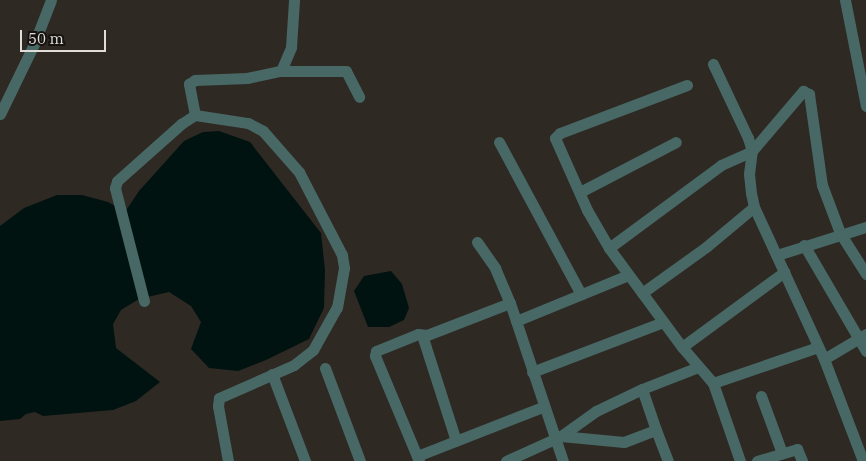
<!DOCTYPE html>
<html>
<head>
<meta charset="utf-8">
<style>
	body { margin:0 }
	#map { position:relative; width:866px; height:461px; overflow:hidden; background:#2f2924; font-family:"IBM Plex Serif",serif }
	div>[style] { position:absolute }
	.water>* { inset:0; background:#001311 }
	.minor>* { height:11px; margin:-5.5px; padding:0 5.5px; transform-origin:5.5px; border-radius:5.5px; background:#476865 }
	span { translate:-50% -50%; white-space:nowrap; text-align:center; line-height:1.15; -webkit-text-stroke:4px #151210; paint-order:stroke }
	.scale { position:absolute; left:20px; top:30px; width:86px; height:22px; box-sizing:border-box; border:2px solid #e1ddd9; border-top:0; padding-left:6px; font-size:15px; line-height:18px; white-space:nowrap; color:#e1ddd9; -webkit-text-stroke:4px #151210; paint-order:stroke }
</style>
</head>
<body>
<div id="map">
	<div class="water">
		<i style="clip-path:polygon(219px 131px,250px 142px,321px 233px,325px 270px,324px 308px,309px 339px,266px 360px,238px 371px,209px 368px,191px 349px,201px 322px,191px 306px,169px 292px,139px 299px,121px 310px,113px 324px,116px 348px,160px 382px,136px 401px,113px 410px,43px 416px,35px 412px,26px 414px,20px 419px,0 421px,0 226px,24px 208px,57px 195px,82px 195px,108px 202px,125px 212px,139px 191px,184px 141px,203px 132px)"></i>
		<i style="clip-path:polygon(391px 271px,402px 284px,409px 308px,404px 320px,389px 327px,368px 327px,354px 291px,364px 276px)"></i>
	</div>
	<div class="minor">
		<i style="left:845px;top:0;width:108px;rotate:78.8deg"></i>
		<i style="left:281px;top:71px;width:26px;rotate:-67deg"></i>
		<i style="left:291px;top:47px;width:47px;rotate:-86.3deg"></i>
		<i style="left:687px;top:85px;width:136px;rotate:159.3deg"></i>
		<i style="left:560px;top:133px;width:7px;rotate:135deg"></i>
		<i style="left:555px;top:138px;width:79px;rotate:66deg"></i>
		<i style="left:587px;top:210px;width:44px;rotate:59.9deg"></i>
		<i style="left:609px;top:248px;width:123px;rotate:53.6deg"></i>
		<i style="left:682px;top:347px;width:48px;rotate:49.3deg"></i>
		<i style="left:713px;top:383px;width:83px;rotate:70.9deg"></i>
		<i style="left:0;top:114px;width:78px;rotate:-64.1deg"></i>
		<i style="left:34px;top:44px;width:47px;rotate:-68.9deg"></i>
		<i style="left:195px;top:115px;width:32px;rotate:-101deg"></i>
		<i style="left:189px;top:84px;width:7px;rotate:-34deg"></i>
		<i style="left:195px;top:80px;width:52px;rotate:-2.2deg"></i>
		<i style="left:247px;top:78px;width:35px;rotate:-12deg"></i>
		<i style="left:281px;top:71px;width:65px"></i>
		<i style="left:346px;top:71px;width:29px;rotate:63deg"></i>
		<i style="left:499px;top:142px;width:173px;rotate:61.7deg"></i>
		<i style="left:580px;top:192px;width:108px;rotate:-27.5deg"></i>
		<i style="left:477px;top:242px;width:32px;rotate:55deg"></i>
		<i style="left:495px;top:268px;width:38px;rotate:67deg"></i>
		<i style="left:510px;top:303px;width:167px;rotate:71.5deg"></i>
		<i style="left:804px;top:245px;width:123px;rotate:59.7deg"></i>
		<i style="left:609px;top:248px;width:139px;rotate:-36.5deg"></i>
		<i style="left:721px;top:165px;width:34px;rotate:-24deg"></i>
		<i style="left:752px;top:151px;width:14px;rotate:-107deg"></i>
		<i style="left:748px;top:138px;width:82px;rotate:-115.3deg"></i>
		<i style="left:777px;top:255px;width:93px;rotate:-17.5deg"></i>
		<i style="left:642px;top:293px;width:79px;rotate:-35.7deg"></i>
		<i style="left:706px;top:247px;width:62px;rotate:-39.8deg"></i>
		<i style="left:144px;top:301px;width:117px;rotate:-104.4deg"></i>
		<i style="left:115px;top:188px;width:7px;rotate:-74deg"></i>
		<i style="left:117px;top:181px;width:86px;rotate:-41.7deg"></i>
		<i style="left:181px;top:124px;width:17px;rotate:-33deg"></i>
		<i style="left:195px;top:115px;width:54px;rotate:8.6deg"></i>
		<i style="left:248px;top:123px;width:17px;rotate:28deg"></i>
		<i style="left:263px;top:131px;width:55px;rotate:48.7deg"></i>
		<i style="left:299px;top:172px;width:93px;rotate:62.6deg"></i>
		<i style="left:342px;top:255px;width:13px;rotate:81deg"></i>
		<i style="left:344px;top:268px;width:40px;rotate:100deg"></i>
		<i style="left:337px;top:307px;width:49px;rotate:119.2deg"></i>
		<i style="left:313px;top:350px;width:24px;rotate:142deg"></i>
		<i style="left:294px;top:365px;width:82px;rotate:156.3deg"></i>
		<i style="left:219px;top:398px;width:8px;rotate:97deg"></i>
		<i style="left:218px;top:406px;width:56px;rotate:79.7deg"></i>
		<i style="left:516px;top:321px;width:121px;rotate:-22.3deg"></i>
		<i style="left:422px;top:335px;width:111px;rotate:72.2deg"></i>
		<i style="left:682px;top:347px;width:127px;rotate:-36.3deg"></i>
		<i style="left:824px;top:359px;width:49px;rotate:-30.8deg"></i>
		<i style="left:325px;top:368px;width:99px;rotate:69.4deg"></i>
		<i style="left:532px;top:372px;width:140px;rotate:-20.9deg"></i>
		<i style="left:272px;top:374px;width:93px;rotate:69.2deg"></i>
		<i style="left:713px;top:383px;width:111px;rotate:-18.9deg"></i>
		<i style="left:761px;top:396px;width:61px;rotate:69.8deg"></i>
		<i style="left:656px;top:430px;width:43px;rotate:-108.9deg"></i>
		<i style="left:642px;top:389px;width:60px;rotate:-21.4deg"></i>
		<i style="left:561px;top:436px;width:43px;rotate:-35.5deg"></i>
		<i style="left:596px;top:411px;width:51px;rotate:-25.6deg"></i>
		<i style="left:417px;top:456px;width:135px;rotate:-21.3deg"></i>
		<i style="left:419px;top:461px;width:114px;rotate:-112.7deg"></i>
		<i style="left:375px;top:356px;width:5px;rotate:-79deg"></i>
		<i style="left:376px;top:351px;width:45px;rotate:-22deg"></i>
		<i style="left:418px;top:334px;width:9px;rotate:6deg"></i>
		<i style="left:427px;top:335px;width:89px;rotate:-21.1deg"></i>
		<i style="left:506px;top:461px;width:60px;rotate:-24.4deg"></i>
		<i style="left:561px;top:436px;width:63px;rotate:5.4deg"></i>
		<i style="left:624px;top:442px;width:34px;rotate:-21deg"></i>
		<i style="left:656px;top:430px;width:33px;rotate:69deg"></i>
		<i style="left:757px;top:461px;width:42px;rotate:-16.7deg"></i>
		<i style="left:797px;top:449px;width:13px;rotate:67deg"></i>
		<i style="left:863px;top:461px;width:109px;rotate:-110.9deg"></i>
		<i style="left:824px;top:359px;width:167px;rotate:-114.7deg"></i>
		<i style="left:754px;top:207px;width:14px;rotate:-102deg"></i>
		<i style="left:751px;top:193px;width:19px;rotate:-96deg"></i>
		<i style="left:749px;top:174px;width:23px;rotate:-83deg"></i>
		<i style="left:752px;top:151px;width:79px;rotate:-49.6deg"></i>
		<i style="left:803px;top:91px;width:7px;rotate:27deg"></i>
		<i style="left:809px;top:94px;width:92px;rotate:81.9deg"></i>
		<i style="left:822px;top:185px;width:51px;rotate:69.4deg"></i>
		<i style="left:840px;top:233px;width:49px;rotate:57.6deg"></i>
	</div>
	<div class="scale">50 m</div>
</div>
</body>
</html>
